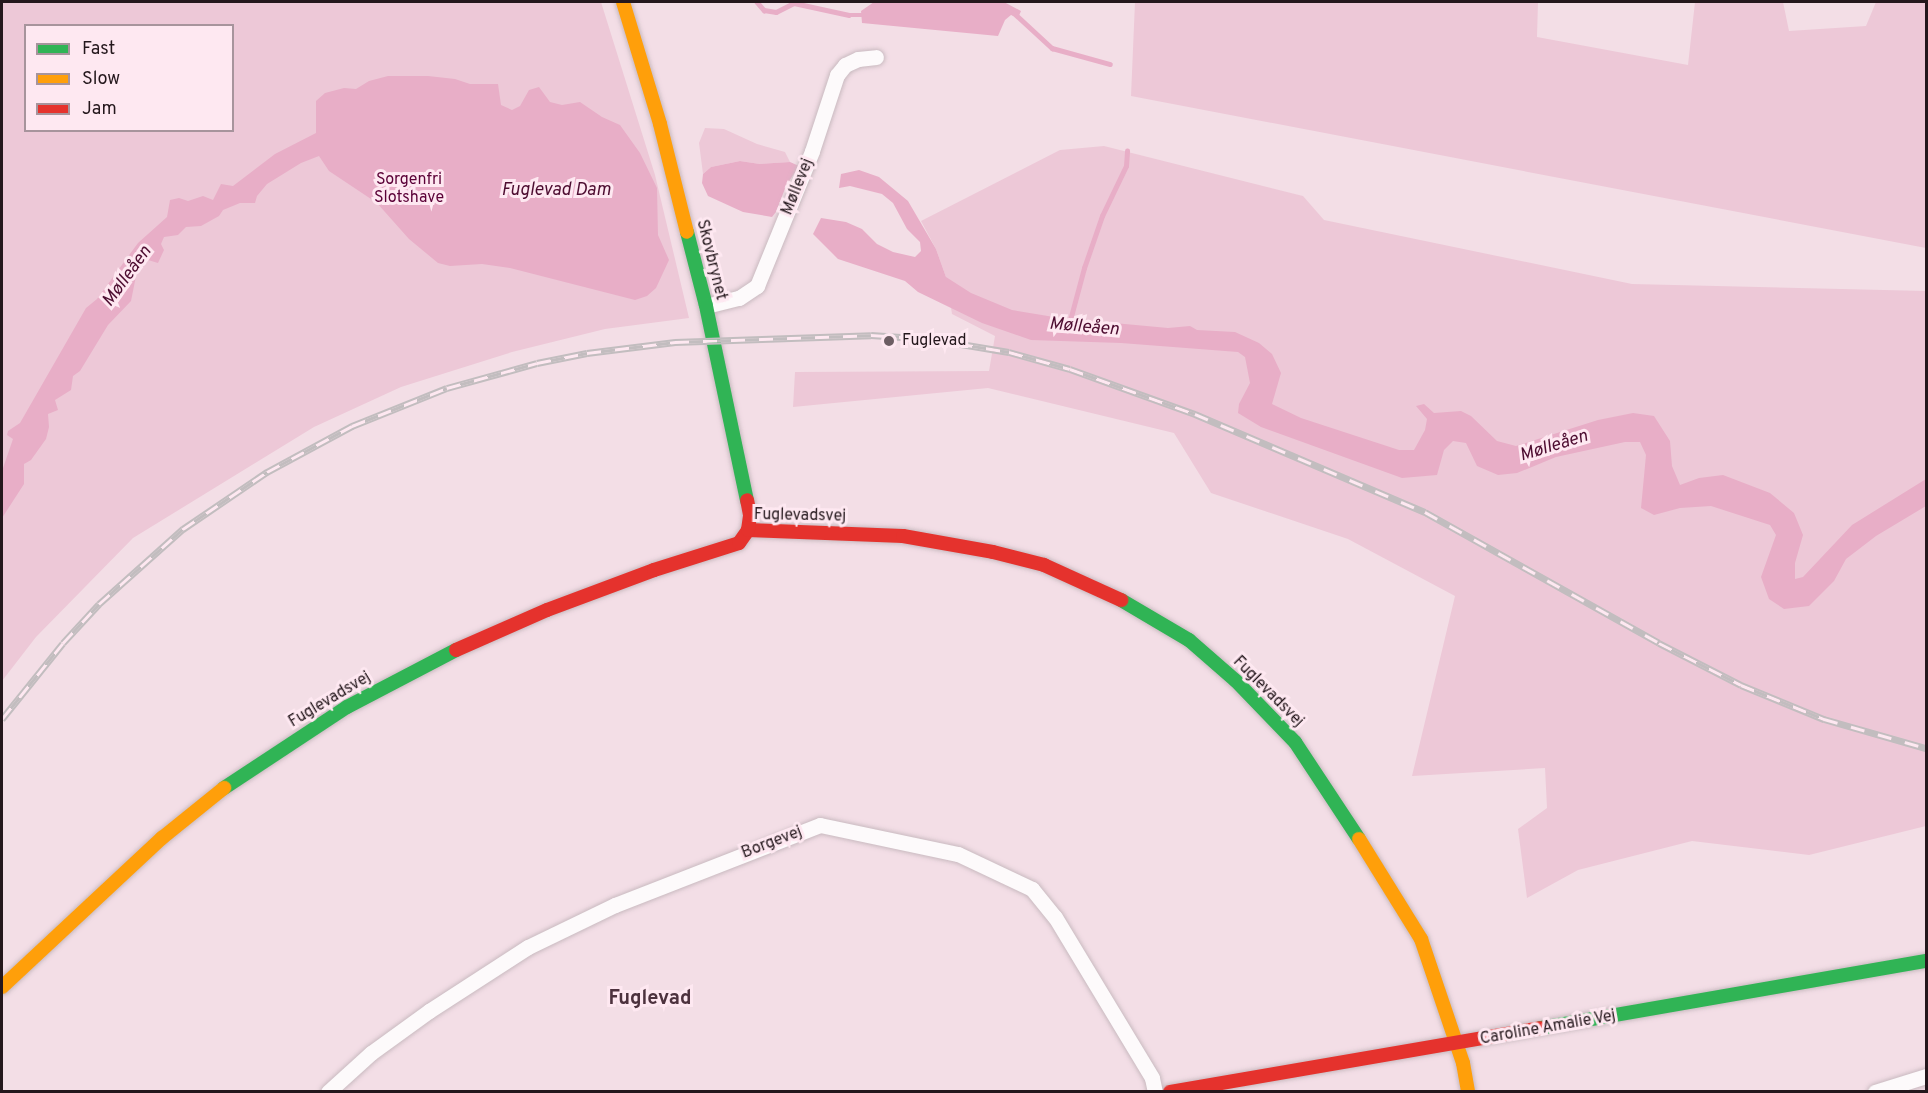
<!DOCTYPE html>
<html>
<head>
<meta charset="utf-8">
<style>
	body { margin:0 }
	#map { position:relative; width:1928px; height:1093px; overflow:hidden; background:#f3dee6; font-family:Overpass,sans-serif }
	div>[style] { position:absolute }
	.green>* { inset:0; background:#edc8d7 }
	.water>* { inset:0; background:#e8aec7 }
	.stream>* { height:4.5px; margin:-2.25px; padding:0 2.25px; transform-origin:2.25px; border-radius:2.25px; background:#e8aec7 }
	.roads { filter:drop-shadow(0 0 2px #c9bac0) drop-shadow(0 0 2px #c9bac0) }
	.street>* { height:15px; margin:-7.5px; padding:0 7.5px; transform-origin:7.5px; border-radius:7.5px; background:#fdfafb }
	.fast>* { height:14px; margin:-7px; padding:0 7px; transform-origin:7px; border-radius:7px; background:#30b455 }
	.slow>* { height:14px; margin:-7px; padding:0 7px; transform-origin:7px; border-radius:7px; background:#ff9f0a }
	.jam>* { height:14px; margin:-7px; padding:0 7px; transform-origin:7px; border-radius:7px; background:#e5322d }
	.rail>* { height:7px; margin-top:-3.5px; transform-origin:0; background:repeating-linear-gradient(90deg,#fee8f1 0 14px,#c2bdbf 0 28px); box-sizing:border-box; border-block:2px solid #c2bdbf }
	.dots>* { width:16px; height:16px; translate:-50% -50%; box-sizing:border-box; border:3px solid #fee8f1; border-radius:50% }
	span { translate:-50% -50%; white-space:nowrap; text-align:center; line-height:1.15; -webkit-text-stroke:6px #fee8f1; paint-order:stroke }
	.park-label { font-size:16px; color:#5b0137 }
	.street-label { font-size:16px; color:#24171c }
	.poi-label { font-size:16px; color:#24171c }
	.left { translate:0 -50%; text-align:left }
	.water-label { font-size:18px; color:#4d0c30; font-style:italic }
	.quarter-label { font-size:20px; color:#4d323e; font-weight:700 }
	.frame { position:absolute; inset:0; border:3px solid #24171c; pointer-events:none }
	.legend { position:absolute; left:24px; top:24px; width:210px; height:108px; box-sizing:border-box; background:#fee8f1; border:2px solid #a7949c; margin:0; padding:8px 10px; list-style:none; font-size:18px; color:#24171c }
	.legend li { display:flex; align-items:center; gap:12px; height:30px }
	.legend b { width:30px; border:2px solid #a7949c }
</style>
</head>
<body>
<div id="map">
	<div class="green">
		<i style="clip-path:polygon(evenodd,2px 2px,601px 2px,655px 175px,689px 318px,605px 329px,512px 352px,401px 387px,314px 427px,133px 538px,36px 637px,2px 681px,2px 2px,26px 26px,232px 26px,232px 130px,26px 130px,26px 26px)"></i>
		<i style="clip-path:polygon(1135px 2px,1538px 2px,1537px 37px,1688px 65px,1695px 2px,1783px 2px,1789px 31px,1866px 26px,1876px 2px,1926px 2px,1926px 248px,1131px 96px)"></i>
		<i style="clip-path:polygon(705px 128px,724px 129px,757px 144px,785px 152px,790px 162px,760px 164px,740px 161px,711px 167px,703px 174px,699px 143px)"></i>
		<i style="clip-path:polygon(1104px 146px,1303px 196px,1324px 220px,1632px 284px,1926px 291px,1926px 826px,1809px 855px,1692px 841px,1578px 870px,1527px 898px,1518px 829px,1547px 808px,1545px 768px,1412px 776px,1455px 596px,1348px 539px,1211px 493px,1174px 433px,988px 388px,793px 407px,795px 372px,989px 371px,995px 336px,952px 314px,946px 277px,936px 249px,921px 221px,1060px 150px)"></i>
	</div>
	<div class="water">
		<i style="clip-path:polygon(874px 2px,1004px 2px,1021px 11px,1018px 18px,1011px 15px,1005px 20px,998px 36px,862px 23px,861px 11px)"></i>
		<i style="clip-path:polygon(388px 76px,428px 76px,455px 79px,470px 84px,498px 84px,501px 105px,512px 110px,520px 106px,529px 90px,539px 87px,550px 102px,562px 105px,580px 102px,602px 117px,620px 125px,640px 153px,657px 188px,658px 235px,669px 260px,656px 288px,647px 296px,635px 300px,510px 268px,482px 264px,450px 266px,438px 263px,409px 239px,377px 203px,329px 171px,319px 156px,301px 163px,267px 184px,257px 196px,255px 203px,240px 203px,223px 210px,219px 216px,201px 226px,186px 227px,178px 235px,164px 237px,161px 244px,164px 250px,158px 263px,148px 260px,143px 263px,136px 276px,131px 301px,108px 325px,80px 371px,73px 376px,71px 390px,55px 400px,58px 410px,48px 414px,49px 427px,46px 439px,31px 460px,24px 464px,24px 484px,2px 518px,2px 471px,13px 439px,7px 435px,8px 431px,20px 423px,86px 308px,97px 299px,138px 243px,167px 217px,170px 200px,179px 198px,188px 201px,203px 196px,213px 200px,221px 184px,233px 186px,275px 154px,316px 133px,316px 101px,325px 93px,344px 88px,356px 89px,369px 81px)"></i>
		<i style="clip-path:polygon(740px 161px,760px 164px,790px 162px,799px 166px,786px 186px,776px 212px,772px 217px,743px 212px,708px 196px,702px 183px,703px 174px,711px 167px)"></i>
		<i style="clip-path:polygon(859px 170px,879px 177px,908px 201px,936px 249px,946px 277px,971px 293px,1012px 310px,1060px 318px,1168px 328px,1190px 326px,1197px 330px,1235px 332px,1259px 343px,1272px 354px,1281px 373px,1272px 404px,1301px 418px,1399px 450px,1414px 450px,1425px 430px,1427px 419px,1416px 406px,1424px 404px,1434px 413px,1461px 411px,1471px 416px,1497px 441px,1516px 446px,1598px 420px,1633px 413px,1654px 416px,1670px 441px,1672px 466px,1680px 485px,1699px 478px,1723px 475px,1770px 493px,1794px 513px,1803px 535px,1795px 563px,1795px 579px,1803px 577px,1852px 525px,1926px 479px,1926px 506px,1876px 536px,1846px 559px,1834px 581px,1809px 606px,1784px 609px,1769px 599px,1761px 577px,1776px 535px,1770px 525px,1711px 506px,1680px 508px,1654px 515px,1641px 508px,1646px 455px,1640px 442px,1625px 442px,1556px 457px,1517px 473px,1498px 475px,1477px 466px,1466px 443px,1453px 441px,1444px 450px,1437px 475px,1402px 478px,1261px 427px,1238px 413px,1239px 404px,1250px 383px,1245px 357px,1238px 352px,1121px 343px,1031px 340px,982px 323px,918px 292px,905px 281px,838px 259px,813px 234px,821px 218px,846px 222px,862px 229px,877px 244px,893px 252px,915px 257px,921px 251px,920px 242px,907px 229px,893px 203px,882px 194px,850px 186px,839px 188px,841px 174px)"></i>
	</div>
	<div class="stream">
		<i style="left:757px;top:2px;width:11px;rotate:49deg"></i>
		<i style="left:764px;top:10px;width:12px;rotate:9deg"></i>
		<i style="left:776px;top:12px;width:20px;rotate:-27deg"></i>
		<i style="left:794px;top:3px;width:56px;rotate:12.3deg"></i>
		<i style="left:849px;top:15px;width:17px"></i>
		<i style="left:1014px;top:13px;width:52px;rotate:42.6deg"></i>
		<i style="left:1052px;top:48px;width:60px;rotate:15.4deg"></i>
		<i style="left:1069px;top:324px;width:58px;rotate:-75deg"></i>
		<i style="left:1084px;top:268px;width:55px;rotate:-70.9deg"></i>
		<i style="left:1102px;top:216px;width:55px;rotate:-64.4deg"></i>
		<i style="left:1126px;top:166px;width:15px;rotate:-86deg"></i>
	</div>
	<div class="roads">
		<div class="street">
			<i style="left:706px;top:306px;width:34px;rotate:-14deg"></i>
			<i style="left:739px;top:298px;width:22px;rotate:-34deg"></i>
			<i style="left:757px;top:286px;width:146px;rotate:-67.8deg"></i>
			<i style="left:812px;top:151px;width:80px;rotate:-71.8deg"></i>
			<i style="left:837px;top:75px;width:13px;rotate:-51deg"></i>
			<i style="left:845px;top:65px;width:14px;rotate:-25deg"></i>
			<i style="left:858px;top:59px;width:18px;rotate:-6deg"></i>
			<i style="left:328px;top:1092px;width:58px;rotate:-42.2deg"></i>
			<i style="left:371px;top:1053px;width:72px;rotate:-35.9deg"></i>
			<i style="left:429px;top:1011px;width:118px;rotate:-32.9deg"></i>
			<i style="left:528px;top:947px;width:97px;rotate:-25.8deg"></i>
			<i style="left:615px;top:905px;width:220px;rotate:-21.3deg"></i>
			<i style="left:820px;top:825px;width:141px;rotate:11.9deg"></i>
			<i style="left:958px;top:854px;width:82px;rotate:25.3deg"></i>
			<i style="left:1032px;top:889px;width:36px;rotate:51deg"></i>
			<i style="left:1055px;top:917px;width:188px;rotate:58.9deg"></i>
			<i style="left:1152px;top:1078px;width:14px;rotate:78deg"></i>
			<i style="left:1875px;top:1092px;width:53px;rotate:-17.4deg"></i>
		</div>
		<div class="fast">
			<i style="left:687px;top:232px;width:76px;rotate:75.6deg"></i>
			<i style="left:706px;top:306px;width:198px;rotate:78.1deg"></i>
			<i style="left:1121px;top:600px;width:79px;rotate:30.5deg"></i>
			<i style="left:1189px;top:640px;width:62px;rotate:41.1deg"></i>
			<i style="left:1236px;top:681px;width:85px;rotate:46deg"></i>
			<i style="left:1295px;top:742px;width:116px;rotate:56.6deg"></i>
			<i style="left:224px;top:788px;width:147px;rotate:-33.4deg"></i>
			<i style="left:347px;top:707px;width:123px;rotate:-27.6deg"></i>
			<i style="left:1541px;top:1028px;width:391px;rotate:-9.9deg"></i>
		</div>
		<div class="slow">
			<i style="left:623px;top:2px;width:127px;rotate:73.1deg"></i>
			<i style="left:660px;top:124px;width:111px;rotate:76deg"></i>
			<i style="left:1359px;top:839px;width:118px;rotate:58.2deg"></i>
			<i style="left:1421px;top:939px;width:131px;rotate:71.3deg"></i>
			<i style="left:1463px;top:1063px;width:29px;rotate:80deg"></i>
			<i style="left:2px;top:987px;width:219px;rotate:-43deg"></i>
			<i style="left:162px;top:838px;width:80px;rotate:-38.9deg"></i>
		</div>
		<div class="jam">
			<i style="left:748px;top:530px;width:155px;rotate:2.2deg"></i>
			<i style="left:903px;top:536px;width:91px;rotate:10.1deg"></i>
			<i style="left:993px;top:552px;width:53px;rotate:14.3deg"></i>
			<i style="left:1044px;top:565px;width:85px;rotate:24.4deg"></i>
			<i style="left:456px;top:650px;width:99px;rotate:-23.7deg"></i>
			<i style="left:547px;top:610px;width:114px;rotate:-20.5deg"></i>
			<i style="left:654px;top:570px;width:89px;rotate:-17.6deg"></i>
			<i style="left:739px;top:543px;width:16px;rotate:-55deg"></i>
			<i style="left:748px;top:530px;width:15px;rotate:-82deg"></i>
			<i style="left:750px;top:515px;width:15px;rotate:-101deg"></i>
			<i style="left:1170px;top:1092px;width:376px;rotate:-9.8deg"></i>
		</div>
	</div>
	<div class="rail">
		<i style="left:2px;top:719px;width:97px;rotate:-51.2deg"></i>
		<i style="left:63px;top:643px;width:53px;rotate:-47.3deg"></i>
		<i style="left:99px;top:604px;width:113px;rotate:-41.8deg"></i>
		<i style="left:183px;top:529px;width:102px;rotate:-34.2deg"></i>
		<i style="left:267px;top:472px;width:97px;rotate:-28.4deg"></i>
		<i style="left:352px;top:426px;width:102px;rotate:-21.8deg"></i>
		<i style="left:447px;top:388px;width:93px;rotate:-15.5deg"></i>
		<i style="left:537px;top:363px;width:51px;rotate:-11.3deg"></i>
		<i style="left:587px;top:353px;width:89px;rotate:-7.1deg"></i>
		<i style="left:675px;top:342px;width:196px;rotate:-2deg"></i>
		<i style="left:871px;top:335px;width:60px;rotate:3.8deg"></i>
		<i style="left:931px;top:339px;width:79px;rotate:9.5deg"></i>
		<i style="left:1009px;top:352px;width:63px;rotate:15.6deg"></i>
		<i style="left:1070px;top:369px;width:133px;rotate:19.8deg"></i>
		<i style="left:1195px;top:414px;width:250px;rotate:23.1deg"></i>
		<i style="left:1425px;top:512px;width:268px;rotate:29.2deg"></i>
		<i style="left:1659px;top:643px;width:92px;rotate:27.1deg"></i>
		<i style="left:1741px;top:685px;width:90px;rotate:22.3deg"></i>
		<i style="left:1824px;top:719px;width:106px;rotate:15.9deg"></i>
	</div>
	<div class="dots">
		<i style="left:889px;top:341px;background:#6c5d63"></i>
	</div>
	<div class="park-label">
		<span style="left:409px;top:189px">Sorgenfri<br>Slotshave</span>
	</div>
	<div class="street-label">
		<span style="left:798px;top:187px;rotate:-68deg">Møllevej</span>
		<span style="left:711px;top:260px;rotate:76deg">Skovbrynet</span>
		<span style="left:800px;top:516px;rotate:1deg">Fuglevadsvej</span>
		<span style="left:1268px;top:692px;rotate:45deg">Fuglevadsvej</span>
		<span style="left:330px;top:700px;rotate:-31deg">Fuglevadsvej</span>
		<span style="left:772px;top:843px;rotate:-21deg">Borgevej</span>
		<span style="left:1548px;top:1028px;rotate:-10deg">Caroline Amalie Vej</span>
	</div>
	<div class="poi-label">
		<span class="left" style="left:902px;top:341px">Fuglevad</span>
	</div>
	<div class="water-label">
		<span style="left:556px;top:191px">Fuglevad Dam</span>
		<span style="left:128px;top:277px;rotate:-54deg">Mølleåen</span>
		<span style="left:1084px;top:328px;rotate:5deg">Mølleåen</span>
		<span style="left:1554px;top:447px;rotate:-17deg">Mølleåen</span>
	</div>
	<div class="quarter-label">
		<span style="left:650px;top:999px">Fuglevad</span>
	</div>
	<div class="frame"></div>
	<ul class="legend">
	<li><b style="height:8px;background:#30b455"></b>Fast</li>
	<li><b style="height:8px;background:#ff9f0a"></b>Slow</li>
	<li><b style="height:8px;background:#e5322d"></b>Jam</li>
	</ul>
</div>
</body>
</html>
